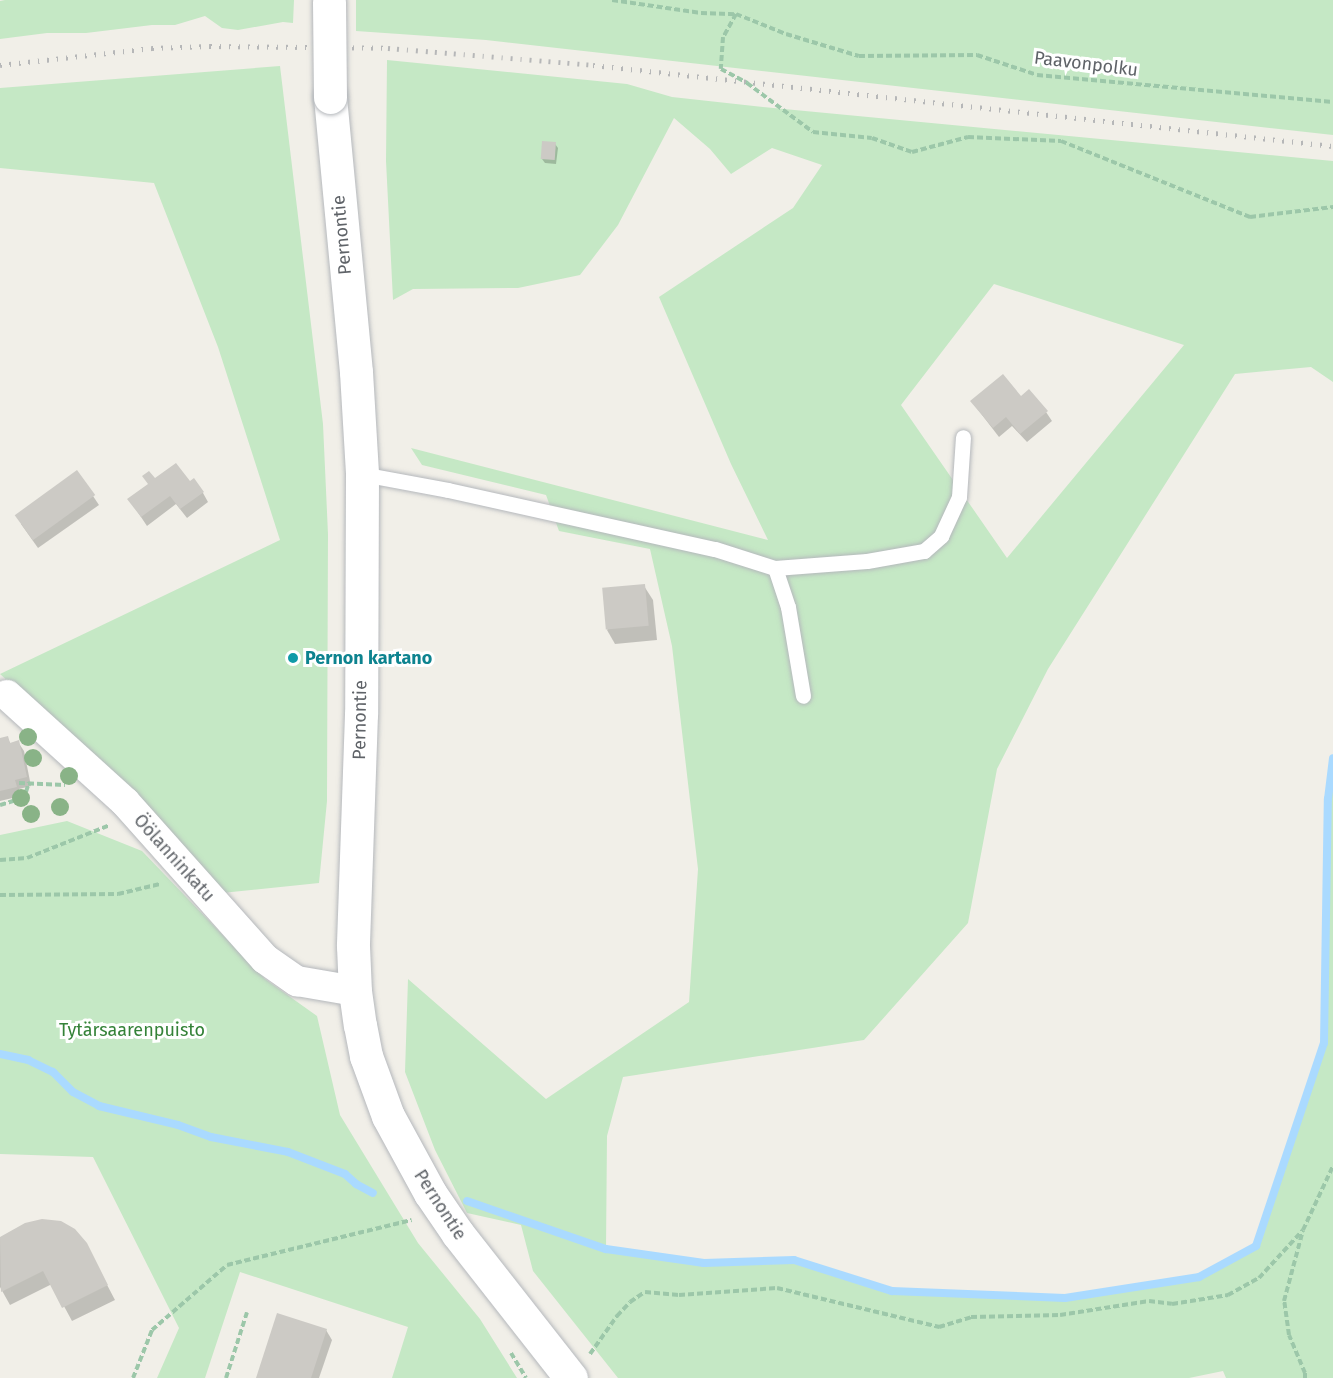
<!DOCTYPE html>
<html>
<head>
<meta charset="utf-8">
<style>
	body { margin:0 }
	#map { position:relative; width:1333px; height:1378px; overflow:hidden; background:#f1efe8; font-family:"Fira Sans",sans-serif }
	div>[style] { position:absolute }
	.green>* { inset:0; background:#c5e8c5 }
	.shadow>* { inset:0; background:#0003 }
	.stream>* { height:8px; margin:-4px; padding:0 4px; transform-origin:4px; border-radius:4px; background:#aadaff }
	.building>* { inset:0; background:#cccac5; transform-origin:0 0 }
	.path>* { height:4px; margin-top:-2px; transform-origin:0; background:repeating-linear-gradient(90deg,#9cc7a9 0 6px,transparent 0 9px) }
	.roads { filter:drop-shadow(0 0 2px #b5b8bc) drop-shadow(0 0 2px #b5b8bc) }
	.service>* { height:15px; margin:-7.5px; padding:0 7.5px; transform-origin:7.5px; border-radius:7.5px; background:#fff }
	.minor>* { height:30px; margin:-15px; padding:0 15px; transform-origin:15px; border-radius:15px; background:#fff }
	.tertiary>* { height:33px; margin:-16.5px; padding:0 16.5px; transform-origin:16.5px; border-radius:16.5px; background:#fff }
	.rail>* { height:4.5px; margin-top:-2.25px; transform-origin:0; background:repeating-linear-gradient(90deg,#b6b7b8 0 1.5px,transparent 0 9.5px) }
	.bridges { filter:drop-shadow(0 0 2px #b5b8bc) drop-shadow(0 0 2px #b5b8bc) }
	.tertiary-bridge>* { height:33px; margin:-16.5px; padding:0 16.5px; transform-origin:16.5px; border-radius:16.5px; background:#fff }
	.trees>* { width:18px; height:18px; margin:-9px; border-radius:50%; background:#89b387 }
	.dots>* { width:16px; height:16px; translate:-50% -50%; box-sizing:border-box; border:3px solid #fff; border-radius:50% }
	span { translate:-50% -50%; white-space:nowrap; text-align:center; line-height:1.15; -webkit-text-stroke:6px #fff; paint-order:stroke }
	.street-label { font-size:18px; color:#5f6368 }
	.culture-label { font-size:18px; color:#0d838f; font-weight:700 }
	.left { translate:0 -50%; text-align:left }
	.park-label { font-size:18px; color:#348238 }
</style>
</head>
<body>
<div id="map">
	<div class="green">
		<i style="clip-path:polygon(294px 0,293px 23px,283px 22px,238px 30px,222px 28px,205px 16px,175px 25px,152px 25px,86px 33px,47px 33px,0 39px,0 1px,5px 0)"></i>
		<i style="clip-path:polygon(356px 0,1333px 0,1333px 135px,486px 40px,356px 31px)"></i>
		<i style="clip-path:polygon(evenodd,387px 60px,627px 84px,672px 97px,763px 107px,1333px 161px,1333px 382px,1311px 367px,1235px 374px,1048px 669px,997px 769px,968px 923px,864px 1040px,623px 1077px,607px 1136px,606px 1249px,704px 1263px,794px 1260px,892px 1291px,1065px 1298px,1199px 1277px,1256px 1246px,1324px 1043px,1328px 799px,1333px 758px,1333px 1378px,1226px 1378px,1223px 1371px,1189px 1378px,618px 1378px,533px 1271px,521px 1225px,467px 1213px,435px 1150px,405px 1072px,408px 979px,546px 1099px,689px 1002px,698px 869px,672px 646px,650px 549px,559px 531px,546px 495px,422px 465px,411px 448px,768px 540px,731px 464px,659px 297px,793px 208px,822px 165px,772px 148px,731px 174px,710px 149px,674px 118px,618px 225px,580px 275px,518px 288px,413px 289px,393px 300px,386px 161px,387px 60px,994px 284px,1184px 345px,1007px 558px,901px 405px,994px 284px)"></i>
		<i style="clip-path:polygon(280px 66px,323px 424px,328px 534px,327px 801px,319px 883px,222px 893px,52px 720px,0 674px,280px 540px,218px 347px,154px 183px,0 168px,0 88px)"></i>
		<i style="clip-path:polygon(67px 821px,142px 851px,265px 979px,317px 1016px,340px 1115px,418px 1243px,480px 1319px,517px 1378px,392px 1378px,408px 1327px,240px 1272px,205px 1378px,157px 1378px,179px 1328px,93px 1157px,0 1154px,0 835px)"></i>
	</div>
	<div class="shadow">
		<i style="clip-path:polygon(555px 144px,558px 148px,556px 164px,545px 163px,542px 159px)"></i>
		<i style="clip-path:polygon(1021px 398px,1046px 412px,1052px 421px,1027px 442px,1012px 426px,999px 437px,972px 402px)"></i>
		<i style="clip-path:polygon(190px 483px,203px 493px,208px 502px,187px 518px,176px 504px,147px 526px,129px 499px)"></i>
		<i style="clip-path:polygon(93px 496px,99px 505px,38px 548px,21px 524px)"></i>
		<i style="clip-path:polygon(644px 586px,653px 600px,657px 640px,615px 644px,607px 630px)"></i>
		<i style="clip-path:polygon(7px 738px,11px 744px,18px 742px,24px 751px,31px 786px,19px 789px,21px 796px,0 801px,0 740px)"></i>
		<i style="clip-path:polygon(26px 1225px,94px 1260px,115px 1300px,72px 1321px,52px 1284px,10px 1305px,0 1287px,0 1238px)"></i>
		<i style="clip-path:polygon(326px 1330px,332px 1340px,319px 1378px,258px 1378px)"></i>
	</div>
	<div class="stream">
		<i style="left:0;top:1054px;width:29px;rotate:12deg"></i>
		<i style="left:28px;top:1060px;width:28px;rotate:26deg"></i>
		<i style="left:53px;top:1072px;width:28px;rotate:45deg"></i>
		<i style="left:73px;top:1092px;width:30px;rotate:28deg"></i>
		<i style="left:99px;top:1106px;width:81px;rotate:13.5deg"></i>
		<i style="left:178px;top:1125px;width:35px;rotate:20deg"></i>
		<i style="left:211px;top:1137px;width:78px;rotate:11deg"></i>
		<i style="left:288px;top:1152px;width:61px;rotate:21.1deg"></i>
		<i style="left:345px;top:1174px;width:15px;rotate:42deg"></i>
		<i style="left:356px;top:1184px;width:19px;rotate:28deg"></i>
		<i style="left:467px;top:1201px;width:147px;rotate:19.1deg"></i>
		<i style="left:606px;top:1249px;width:99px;rotate:8.1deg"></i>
		<i style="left:704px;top:1263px;width:90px;rotate:-1.9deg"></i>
		<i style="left:794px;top:1260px;width:103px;rotate:17.6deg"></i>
		<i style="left:892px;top:1291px;width:173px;rotate:2.3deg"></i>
		<i style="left:1065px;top:1298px;width:136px;rotate:-8.9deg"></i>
		<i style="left:1199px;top:1277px;width:65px;rotate:-28.5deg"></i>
		<i style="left:1256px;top:1246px;width:214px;rotate:-71.5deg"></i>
		<i style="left:1324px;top:1043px;width:244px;rotate:-89.1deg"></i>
		<i style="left:1328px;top:799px;width:41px;rotate:-83deg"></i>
	</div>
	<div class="building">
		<i style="left:542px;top:141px;width:14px;height:18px;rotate:4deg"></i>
		<i style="clip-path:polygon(1003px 374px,1021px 396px,1029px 389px,1048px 411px,1020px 434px,1006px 417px,993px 428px,970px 401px)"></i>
		<i style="clip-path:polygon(176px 463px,190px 481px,194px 478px,204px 492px,180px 509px,170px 496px,141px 517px,127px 499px,148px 484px,142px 476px,149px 471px,155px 478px)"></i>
		<i style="left:77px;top:470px;width:31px;height:77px;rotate:54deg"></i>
		<i style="left:645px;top:584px;width:42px;height:43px;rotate:85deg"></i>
		<i style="clip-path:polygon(8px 736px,10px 743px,19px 740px,27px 777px,15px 780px,17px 787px,0 791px,0 738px)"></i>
		<i style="clip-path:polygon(42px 1219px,61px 1221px,75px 1229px,87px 1243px,108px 1285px,62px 1308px,43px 1271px,1px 1292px,0 1237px,25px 1223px)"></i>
		<i style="clip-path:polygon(277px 1313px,327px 1329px,311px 1378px,256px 1378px)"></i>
	</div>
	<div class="path">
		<i style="left:612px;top:0;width:90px;rotate:8.3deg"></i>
		<i style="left:701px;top:13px;width:35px;rotate:2deg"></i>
		<i style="left:736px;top:14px;width:54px;rotate:21.8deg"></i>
		<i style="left:786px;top:34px;width:76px;rotate:16.8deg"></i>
		<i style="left:859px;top:56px;width:118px;rotate:-0.5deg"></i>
		<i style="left:977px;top:55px;width:63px;rotate:18.4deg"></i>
		<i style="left:1037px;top:75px;width:297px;rotate:5.2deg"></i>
		<i style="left:736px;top:14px;width:26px;rotate:119deg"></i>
		<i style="left:723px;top:37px;width:32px;rotate:94deg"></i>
		<i style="left:721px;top:69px;width:30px;rotate:28deg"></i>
		<i style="left:747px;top:83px;width:82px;rotate:36.6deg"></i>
		<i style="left:813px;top:132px;width:59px;rotate:5.8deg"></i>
		<i style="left:872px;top:138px;width:42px;rotate:19.3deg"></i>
		<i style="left:912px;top:152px;width:58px;rotate:-15deg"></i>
		<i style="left:968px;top:137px;width:93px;rotate:2.5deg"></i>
		<i style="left:1061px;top:141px;width:204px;rotate:21.9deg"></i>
		<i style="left:1250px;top:217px;width:84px;rotate:-6.9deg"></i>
		<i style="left:19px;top:783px;width:46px;rotate:2.5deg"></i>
		<i style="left:0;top:805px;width:17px;rotate:-17deg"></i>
		<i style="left:16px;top:800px;width:13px;rotate:-39deg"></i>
		<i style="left:26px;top:792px;width:10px;rotate:-73deg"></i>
		<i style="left:0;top:860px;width:27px;rotate:-4deg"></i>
		<i style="left:27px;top:858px;width:89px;rotate:-21.7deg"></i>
		<i style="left:0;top:895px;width:118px;rotate:-0.5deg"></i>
		<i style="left:118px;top:894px;width:43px;rotate:-13.4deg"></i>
		<i style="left:511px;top:1353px;width:29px;rotate:59deg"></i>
		<i style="left:590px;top:1354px;width:47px;rotate:-54.6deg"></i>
		<i style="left:617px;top:1316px;width:19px;rotate:-47deg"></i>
		<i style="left:630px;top:1302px;width:18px;rotate:-34deg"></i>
		<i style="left:645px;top:1292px;width:34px;rotate:5deg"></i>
		<i style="left:679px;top:1295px;width:98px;rotate:-4.1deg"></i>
		<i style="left:777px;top:1288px;width:167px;rotate:13.5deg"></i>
		<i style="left:939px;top:1327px;width:34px;rotate:-17deg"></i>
		<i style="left:971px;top:1317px;width:89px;rotate:-1.3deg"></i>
		<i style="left:1060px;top:1315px;width:90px;rotate:-8.9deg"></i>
		<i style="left:1149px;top:1301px;width:23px;rotate:7deg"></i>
		<i style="left:1172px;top:1304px;width:57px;rotate:-9.1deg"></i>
		<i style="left:1228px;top:1295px;width:35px;rotate:-29deg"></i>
		<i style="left:1259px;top:1278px;width:65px;rotate:-47.5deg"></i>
		<i style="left:133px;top:1378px;width:52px;rotate:-68.4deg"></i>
		<i style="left:152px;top:1330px;width:99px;rotate:-40.9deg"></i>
		<i style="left:227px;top:1265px;width:190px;rotate:-13.7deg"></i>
		<i style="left:226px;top:1378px;width:69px;rotate:-72.3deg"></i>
		<i style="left:1305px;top:1378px;width:5px;rotate:-90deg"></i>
		<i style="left:1305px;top:1373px;width:41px;rotate:-112.8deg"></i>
		<i style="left:1289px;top:1335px;width:34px;rotate:-98deg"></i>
		<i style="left:1284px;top:1301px;width:73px;rotate:-75deg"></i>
		<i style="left:1303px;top:1230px;width:71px;rotate:-64.9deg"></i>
	</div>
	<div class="roads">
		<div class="service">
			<i style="left:362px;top:474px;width:87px;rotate:10.5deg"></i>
			<i style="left:448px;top:490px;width:273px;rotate:12.5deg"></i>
			<i style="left:715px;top:549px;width:63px;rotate:17.6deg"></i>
			<i style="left:775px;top:568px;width:41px;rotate:71.6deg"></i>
			<i style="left:788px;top:607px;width:90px;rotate:80.4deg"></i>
			<i style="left:775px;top:568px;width:92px;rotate:-4.4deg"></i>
			<i style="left:867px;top:561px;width:58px;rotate:-10deg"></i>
			<i style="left:924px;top:551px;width:23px;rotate:-41deg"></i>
			<i style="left:941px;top:536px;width:43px;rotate:-65.2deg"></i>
			<i style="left:959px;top:497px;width:60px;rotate:-86.2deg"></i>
		</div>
		<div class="minor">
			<i style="left:7px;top:695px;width:159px;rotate:42.2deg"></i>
			<i style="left:125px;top:802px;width:210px;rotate:48.3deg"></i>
			<i style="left:265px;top:959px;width:39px;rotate:35deg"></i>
			<i style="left:297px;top:981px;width:59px;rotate:9.8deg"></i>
		</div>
		<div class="tertiary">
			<i style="left:330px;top:97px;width:276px;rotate:84.6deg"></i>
			<i style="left:356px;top:372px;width:102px;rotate:86.6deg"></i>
			<i style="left:362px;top:474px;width:240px;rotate:90.2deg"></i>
			<i style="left:361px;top:714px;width:232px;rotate:92deg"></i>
			<i style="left:353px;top:946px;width:45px;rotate:87.5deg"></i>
			<i style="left:355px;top:991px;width:34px;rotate:82deg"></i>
			<i style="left:360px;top:1025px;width:32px;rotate:79deg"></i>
			<i style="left:366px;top:1056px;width:64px;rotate:69.9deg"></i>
			<i style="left:388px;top:1116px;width:88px;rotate:61.4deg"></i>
			<i style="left:430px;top:1193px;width:50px;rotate:55.7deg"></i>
			<i style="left:458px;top:1234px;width:183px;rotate:51.9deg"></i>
		</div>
	</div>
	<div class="rail">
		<i style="left:0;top:65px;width:153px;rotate:-6.4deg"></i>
		<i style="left:152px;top:48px;width:58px;rotate:-2deg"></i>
		<i style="left:210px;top:46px;width:178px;rotate:0.6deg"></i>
		<i style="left:388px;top:48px;width:206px;rotate:4.7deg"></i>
		<i style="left:593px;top:65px;width:744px;rotate:6.25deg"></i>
	</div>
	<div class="bridges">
		<div class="tertiary-bridge">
			<i style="left:329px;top:2px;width:95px;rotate:89.4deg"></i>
		</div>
	</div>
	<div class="trees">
		<i style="left:28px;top:737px"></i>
		<i style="left:33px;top:758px"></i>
		<i style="left:69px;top:776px"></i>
		<i style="left:21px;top:798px"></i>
		<i style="left:60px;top:807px"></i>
		<i style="left:31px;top:814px"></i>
	</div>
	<div class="dots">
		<i style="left:293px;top:658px;background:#0f9aa8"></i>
	</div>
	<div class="street-label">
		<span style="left:1086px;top:64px;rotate:7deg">Paavonpolku</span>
		<span style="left:342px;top:235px;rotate:-95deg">Pernontie</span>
		<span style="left:360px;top:720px;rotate:-89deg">Pernontie</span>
		<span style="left:174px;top:858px;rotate:48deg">Öölanninkatu</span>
		<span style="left:440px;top:1205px;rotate:57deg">Pernontie</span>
	</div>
	<div class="culture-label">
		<span class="left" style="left:305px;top:658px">Pernon kartano</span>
	</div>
	<div class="park-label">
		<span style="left:132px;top:1030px">Tytärsaarenpuisto</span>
	</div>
</div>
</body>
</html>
